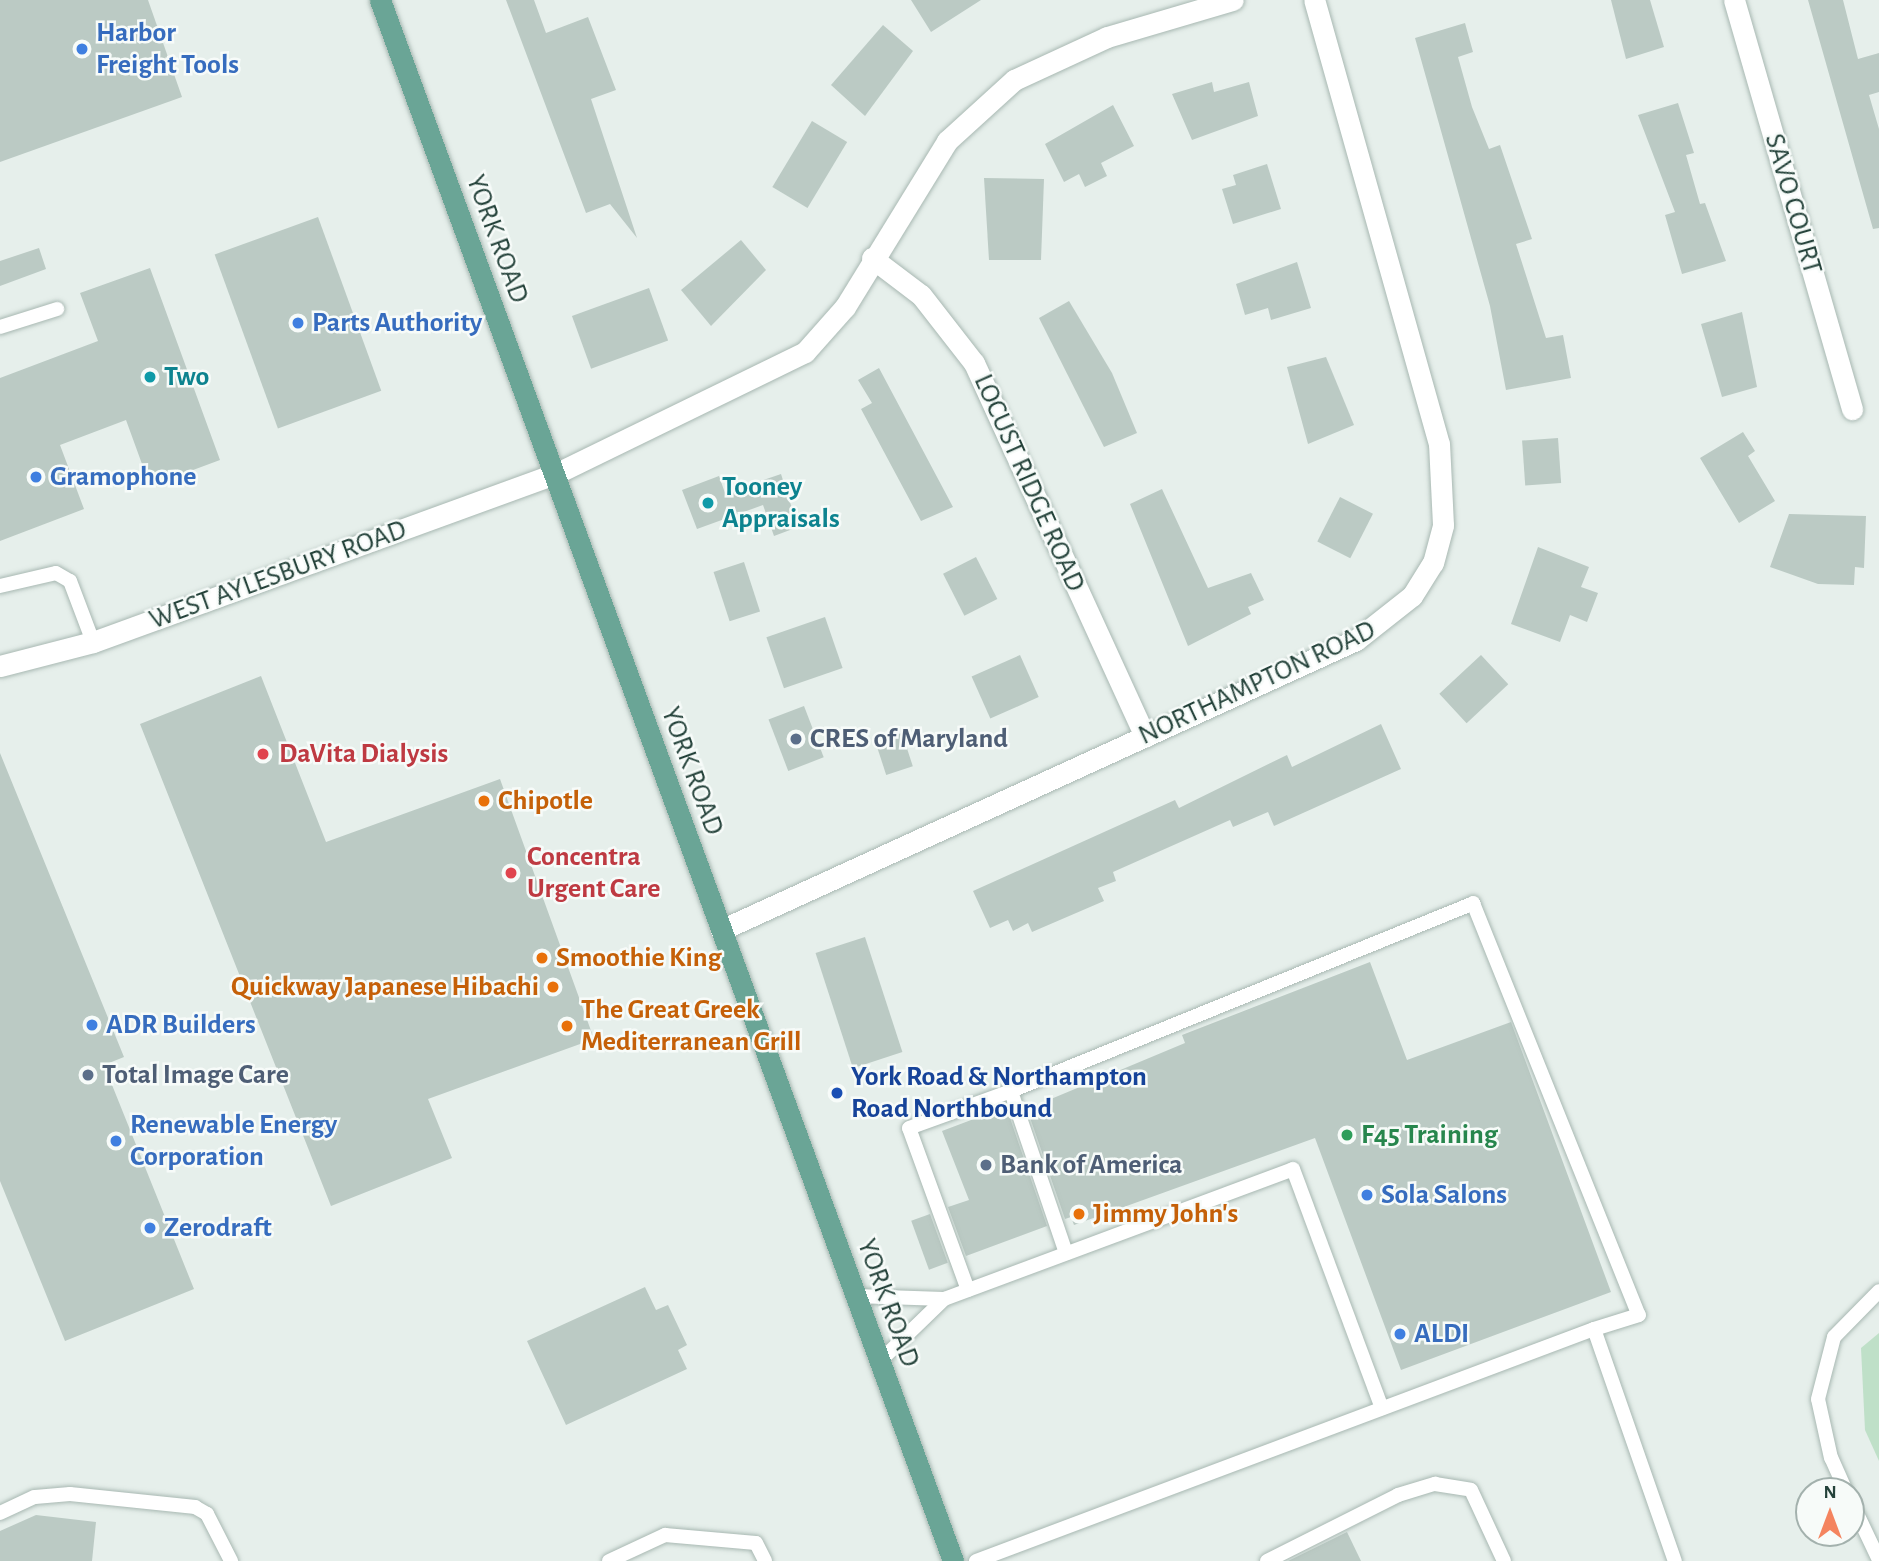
<!DOCTYPE html>
<html>
<head>
<meta charset="utf-8">
<style>
	body { margin:0 }
	#map { position:relative; width:1879px; height:1561px; overflow:hidden; background:#e6efeb; font-family:"Alegreya Sans",sans-serif }
	div>[style] { position:absolute }
	.green>* { inset:0; background:#bfe0c8 }
	.building>* { inset:0; background:#bbcac4; transform-origin:0 0 }
	.roads { filter:drop-shadow(0 0 2px #a8b8b2) drop-shadow(0 0 2px #a8b8b2) }
	.service>* { height:14px; margin:-7px; padding:0 7px; transform-origin:7px; border-radius:7px; background:#fff }
	.minor>* { height:21px; margin:-10.5px; padding:0 10.5px; transform-origin:10.5px; border-radius:10.5px; background:#fff }
	.tertiary>* { height:21px; margin:-10.5px; padding:0 10.5px; transform-origin:10.5px; border-radius:10.5px; background:#fff }
	.primary>* { height:21px; margin:-10.5px; padding:0 10.5px; transform-origin:10.5px; border-radius:10.5px; background:#6aa596 }
	.dots>* { width:19px; height:19px; translate:-50% -50%; box-sizing:border-box; border:4px solid #f7fbf9; border-radius:50% }
	span { translate:-50% -50%; white-space:nowrap; text-align:center; line-height:1.15; -webkit-text-stroke:5px #f7fbf9; paint-order:stroke }
	.shop-label { font-size:28px; color:#366cbe; font-weight:700 }
	.left { translate:0 -50%; text-align:left }
	.street-label { font-size:28px; color:#24423a }
	.culture-label { font-size:28px; color:#0d838f; font-weight:700 }
	.service-label { font-size:28px; color:#4e5e75; font-weight:700 }
	.health-label { font-size:28px; color:#be3a42; font-weight:700 }
	.food-label { font-size:28px; color:#c56008; font-weight:700 }
	.right { translate:-100% -50%; text-align:right }
	.transit-label { font-size:28px; color:#164399; font-weight:700 }
	.leisure-label { font-size:28px; color:#27864d; font-weight:700 }
	.north { position:absolute; left:1795px; top:1477px; width:70px; height:70px; box-sizing:border-box; background:#f7fbf9; border:2px solid #a3b1ad; border-radius:50%; rotate:0deg; font-size:19px; font-weight:700; line-height:28px; text-align:center; color:#24423a }
	.north::after { content:''; display:block; margin:auto; width:24px; height:32px; background:#f4845f; clip-path:polygon(50% 0,100% 100%,50% 72%,0 100%) }
</style>
</head>
<body>
<div id="map">
	<div class="green">
		<i style="clip-path:polygon(1879px 1333px,1879px 1461px,1865px 1430px,1861px 1348px)"></i>
	</div>
	<div class="building">
		<i style="clip-path:polygon(0 0,148px 0,182px 97px,0 162px)"></i>
		<i style="clip-path:polygon(506px 0,534px 0,546px 33px,588px 17px,616px 90px,591px 99px,637px 238px,610px 204px,586px 213px)"></i>
		<i style="clip-path:polygon(911px 0,981px 0,931px 32px)"></i>
		<i style="clip-path:polygon(1611px 0,1650px 0,1664px 47px,1626px 59px)"></i>
		<i style="clip-path:polygon(1808px 0,1843px 0,1858px 59px,1879px 53px,1879px 92px,1869px 95px,1879px 129px,1879px 228px,1873px 229px)"></i>
		<i style="clip-path:polygon(1465px 23px,1473px 52px,1458px 57px,1472px 107px,1489px 149px,1500px 145px,1532px 239px,1516px 244px,1546px 338px,1563px 335px,1571px 378px,1506px 390px,1490px 306px,1415px 38px)"></i>
		<i style="clip-path:polygon(883px 25px,913px 51px,865px 116px,831px 85px)"></i>
		<i style="clip-path:polygon(1212px 82px,1214px 92px,1249px 82px,1258px 116px,1192px 140px,1172px 94px)"></i>
		<i style="clip-path:polygon(1678px 103px,1694px 153px,1686px 155px,1700px 204px,1705px 203px,1726px 261px,1682px 274px,1665px 215px,1675px 212px,1638px 115px)"></i>
		<i style="clip-path:polygon(1113px 105px,1134px 146px,1101px 163px,1107px 176px,1085px 187px,1079px 174px,1064px 182px,1045px 144px)"></i>
		<i style="left:812px;top:121px;width:41px;height:77px;rotate:31deg"></i>
		<i style="clip-path:polygon(1267px 164px,1281px 209px,1233px 224px,1222px 189px,1236px 185px,1233px 175px)"></i>
		<i style="clip-path:polygon(984px 178px,1044px 179px,1041px 260px,989px 260px)"></i>
		<i style="left:318px;top:217px;width:185px;height:110px;rotate:70deg"></i>
		<i style="clip-path:polygon(741px 240px,766px 270px,711px 326px,681px 290px)"></i>
		<i style="clip-path:polygon(39px 248px,46px 269px,0 286px,0 261px)"></i>
		<i style="clip-path:polygon(1297px 262px,1311px 308px,1271px 320px,1268px 308px,1245px 315px,1236px 284px)"></i>
		<i style="clip-path:polygon(150px 268px,220px 460px,150px 486px,126px 420px,60px 445px,84px 509px,0 541px,0 378px,98px 341px,80px 293px)"></i>
		<i style="left:649px;top:288px;width:56px;height:82px;rotate:70deg"></i>
		<i style="clip-path:polygon(1069px 301px,1112px 373px,1137px 433px,1104px 447px,1039px 318px)"></i>
		<i style="clip-path:polygon(1742px 312px,1757px 387px,1722px 397px,1701px 324px)"></i>
		<i style="clip-path:polygon(1326px 357px,1354px 425px,1308px 444px,1287px 367px)"></i>
		<i style="clip-path:polygon(879px 368px,953px 507px,921px 521px,861px 409px,872px 403px,858px 380px)"></i>
		<i style="clip-path:polygon(1743px 432px,1755px 451px,1748px 456px,1775px 501px,1739px 523px,1700px 458px)"></i>
		<i style="left:1558px;top:438px;width:45px;height:36px;rotate:86deg"></i>
		<i style="clip-path:polygon(781px 474px,798px 527px,774px 536px,763px 505px,697px 529px,682px 490px,719px 476px,725px 493px)"></i>
		<i style="clip-path:polygon(1162px 489px,1208px 588px,1251px 573px,1264px 600px,1248px 607px,1251px 614px,1188px 646px,1130px 504px)"></i>
		<i style="left:1340px;top:497px;width:37px;height:50px;rotate:27deg"></i>
		<i style="clip-path:polygon(1789px 514px,1866px 516px,1864px 568px,1855px 567px,1854px 585px,1818px 584px,1770px 567px)"></i>
		<i style="clip-path:polygon(1538px 547px,1589px 567px,1581px 587px,1598px 593px,1587px 622px,1570px 615px,1560px 642px,1511px 624px)"></i>
		<i style="left:976px;top:557px;width:47px;height:37px;rotate:63deg"></i>
		<i style="left:744px;top:562px;width:52px;height:32px;rotate:72deg"></i>
		<i style="left:825px;top:617px;width:54px;height:62px;rotate:71deg"></i>
		<i style="left:1020px;top:655px;width:46px;height:53px;rotate:66deg"></i>
		<i style="left:1481px;top:655px;width:40px;height:57px;rotate:47deg"></i>
		<i style="clip-path:polygon(261px 676px,326px 842px,500px 779px,594px 1039px,428px 1099px,452px 1158px,331px 1206px,140px 724px)"></i>
		<i style="left:804px;top:706px;width:55px;height:38px;rotate:69deg"></i>
		<i style="clip-path:polygon(1381px 724px,1401px 769px,1274px 826px,1268px 812px,1233px 827px,1230px 820px,1113px 872px,1116px 881px,1098px 888px,1104px 901px,1032px 932px,1028px 923px,1013px 931px,1008px 920px,990px 928px,973px 891px,1175px 800px,1179px 808px,1287px 755px,1292px 767px)"></i>
		<i style="left:902px;top:733px;width:35px;height:28px;rotate:72deg"></i>
		<i style="clip-path:polygon(0 753px,124px 1057px,104px 1065px,194px 1289px,65px 1341px,0 1181px)"></i>
		<i style="left:865px;top:937px;width:121px;height:52px;rotate:72deg"></i>
		<i style="clip-path:polygon(1370px 962px,1407px 1060px,1511px 1022px,1611px 1292px,1401px 1370px,1315px 1138px,1074px 1225px,1071px 1217px,1065px 1219px,1027px 1109px,1185px 1043px,1182px 1035px)"></i>
		<i style="clip-path:polygon(995px 1111px,998px 1119px,1009px 1115px,1047px 1226px,966px 1256px,948px 1207px,969px 1200px,942px 1131px)"></i>
		<i style="left:930px;top:1214px;width:52px;height:20px;rotate:70deg"></i>
		<i style="clip-path:polygon(645px 1287px,656px 1310px,668px 1305px,687px 1345px,678px 1350px,687px 1369px,566px 1425px,527px 1341px)"></i>
		<i style="clip-path:polygon(36px 1515px,96px 1522px,92px 1561px,0 1561px,0 1531px)"></i>
		<i style="clip-path:polygon(1347px 1532px,1361px 1561px,1288px 1561px)"></i>
	</div>
	<div class="roads">
		<div class="service">
			<i style="left:0;top:327px;width:60px;rotate:-17.5deg"></i>
			<i style="left:0;top:586px;width:57px;rotate:-13.1deg"></i>
			<i style="left:56px;top:573px;width:16px;rotate:30deg"></i>
			<i style="left:70px;top:581px;width:65px;rotate:69.3deg"></i>
			<i style="left:1066px;top:1253px;width:171px;rotate:-108.8deg"></i>
			<i style="left:1011px;top:1091px;width:499px;rotate:-22.1deg"></i>
			<i style="left:1473px;top:903px;width:444px;rotate:68.1deg"></i>
			<i style="left:1639px;top:1315px;width:47px;rotate:162.7deg"></i>
			<i style="left:968px;top:1290px;width:172px;rotate:-110deg"></i>
			<i style="left:909px;top:1128px;width:109px;rotate:-19.9deg"></i>
			<i style="left:855px;top:1296px;width:89px;rotate:1.9deg"></i>
			<i style="left:879px;top:1362px;width:91px;rotate:-44.1deg"></i>
			<i style="left:944px;top:1299px;width:372px;rotate:-20.4deg"></i>
			<i style="left:1293px;top:1169px;width:255px;rotate:69.6deg"></i>
			<i style="left:1846px;top:1491px;width:36px;rotate:-114deg"></i>
			<i style="left:1831px;top:1458px;width:60px;rotate:-102.4deg"></i>
			<i style="left:1818px;top:1399px;width:64px;rotate:-75.5deg"></i>
			<i style="left:1834px;top:1337px;width:64px;rotate:-45.6deg"></i>
			<i style="left:1851px;top:1501px;width:65px;rotate:64.6deg"></i>
			<i style="left:0;top:1513px;width:38px;rotate:-25deg"></i>
			<i style="left:35px;top:1497px;width:35px;rotate:-5deg"></i>
			<i style="left:70px;top:1494px;width:126px;rotate:5.9deg"></i>
			<i style="left:195px;top:1507px;width:14px;rotate:30deg"></i>
			<i style="left:207px;top:1514px;width:53px;rotate:62.9deg"></i>
			<i style="left:609px;top:1561px;width:62px;rotate:-24.9deg"></i>
			<i style="left:665px;top:1535px;width:91px;rotate:5deg"></i>
			<i style="left:756px;top:1543px;width:20px;rotate:63deg"></i>
			<i style="left:976px;top:1561px;width:660px;rotate:-20.58deg"></i>
			<i style="left:1594px;top:1329px;width:246px;rotate:70.8deg"></i>
			<i style="left:1267px;top:1561px;width:147px;rotate:-26.7deg"></i>
			<i style="left:1398px;top:1495px;width:39px;rotate:-17deg"></i>
			<i style="left:1435px;top:1484px;width:36px;rotate:9deg"></i>
			<i style="left:1471px;top:1490px;width:78px;rotate:65.1deg"></i>
		</div>
		<div class="minor">
			<i style="left:1734px;top:0;width:426px;rotate:73.9deg"></i>
			<i style="left:872px;top:258px;width:61px;rotate:37.1deg"></i>
			<i style="left:921px;top:295px;width:86px;rotate:52.1deg"></i>
			<i style="left:974px;top:363px;width:411px;rotate:65.4deg"></i>
			<i style="left:553px;top:475px;width:280px;rotate:-26deg"></i>
			<i style="left:805px;top:352px;width:60px;rotate:-48.4deg"></i>
			<i style="left:845px;top:307px;width:195px;rotate:-58.4deg"></i>
			<i style="left:947px;top:141px;width:91px;rotate:-42.3deg"></i>
			<i style="left:1014px;top:80px;width:102px;rotate:-24.8deg"></i>
			<i style="left:1107px;top:37px;width:131px;rotate:-16.4deg"></i>
			<i style="left:721px;top:930px;width:698px;rotate:-24.55deg"></i>
			<i style="left:1356px;top:640px;width:71px;rotate:-38.2deg"></i>
			<i style="left:1412px;top:596px;width:39px;rotate:-58deg"></i>
			<i style="left:1433px;top:563px;width:39px;rotate:-75deg"></i>
			<i style="left:1443px;top:525px;width:81px;rotate:-92.8deg"></i>
			<i style="left:1439px;top:444px;width:461px;rotate:-105.7deg"></i>
		</div>
		<div class="tertiary">
			<i style="left:0;top:666px;width:96px;rotate:-14.5deg"></i>
			<i style="left:93px;top:642px;width:489px;rotate:-20deg"></i>
		</div>
		<div class="primary">
			<i style="left:380px;top:0;width:1663px;rotate:69.84deg"></i>
		</div>
	</div>
	<div class="dots">
		<i style="left:82px;top:49px;background:#3f7fe0"></i>
		<i style="left:298px;top:323px;background:#3f7fe0"></i>
		<i style="left:150px;top:377px;background:#0f9aa8"></i>
		<i style="left:36px;top:477px;background:#3f7fe0"></i>
		<i style="left:708px;top:503px;background:#0f9aa8"></i>
		<i style="left:796px;top:739px;background:#5c6f8a"></i>
		<i style="left:263px;top:754px;background:#e0444e"></i>
		<i style="left:484px;top:801px;background:#e8710a"></i>
		<i style="left:511px;top:873px;background:#e0444e"></i>
		<i style="left:542px;top:958px;background:#e8710a"></i>
		<i style="left:553px;top:987px;background:#e8710a"></i>
		<i style="left:92px;top:1025px;background:#3f7fe0"></i>
		<i style="left:567px;top:1026px;background:#e8710a"></i>
		<i style="left:88px;top:1075px;background:#5c6f8a"></i>
		<i style="left:837px;top:1093px;background:#1a4fb4"></i>
		<i style="left:1347px;top:1135px;background:#2e9e5b"></i>
		<i style="left:116px;top:1141px;background:#3f7fe0"></i>
		<i style="left:986px;top:1165px;background:#5c6f8a"></i>
		<i style="left:1367px;top:1195px;background:#3f7fe0"></i>
		<i style="left:1079px;top:1214px;background:#e8710a"></i>
		<i style="left:150px;top:1228px;background:#3f7fe0"></i>
		<i style="left:1400px;top:1334px;background:#3f7fe0"></i>
	</div>
	<div class="shop-label">
		<span class="left" style="left:96px;top:49px">Harbor<br>Freight Tools</span>
		<span class="left" style="left:312px;top:323px">Parts Authority</span>
		<span class="left" style="left:50px;top:477px">Gramophone</span>
		<span class="left" style="left:106px;top:1025px">ADR Builders</span>
		<span class="left" style="left:130px;top:1141px">Renewable Energy<br>Corporation</span>
		<span class="left" style="left:1381px;top:1195px">Sola Salons</span>
		<span class="left" style="left:164px;top:1228px">Zerodraft</span>
		<span class="left" style="left:1414px;top:1334px">ALDI</span>
	</div>
	<div class="street-label">
		<span style="left:1793px;top:204px;rotate:74deg">SAVO COURT</span>
		<span style="left:497px;top:239px;rotate:70deg">YORK ROAD</span>
		<span style="left:1029px;top:483px;rotate:66deg">LOCUST RIDGE ROAD</span>
		<span style="left:278px;top:575px;rotate:-20deg">WEST AYLESBURY ROAD</span>
		<span style="left:1257px;top:683px;rotate:-25deg">NORTHAMPTON ROAD</span>
		<span style="left:692px;top:771px;rotate:70deg">YORK ROAD</span>
		<span style="left:888px;top:1303px;rotate:70deg">YORK ROAD</span>
	</div>
	<div class="culture-label">
		<span class="left" style="left:164px;top:377px">Two</span>
		<span class="left" style="left:722px;top:503px">Tooney<br>Appraisals</span>
	</div>
	<div class="service-label">
		<span class="left" style="left:810px;top:739px">CRES of Maryland</span>
		<span class="left" style="left:102px;top:1075px">Total Image Care</span>
		<span class="left" style="left:1000px;top:1165px">Bank of America</span>
	</div>
	<div class="health-label">
		<span class="left" style="left:279px;top:754px">DaVita Dialysis</span>
		<span class="left" style="left:527px;top:873px">Concentra<br>Urgent Care</span>
	</div>
	<div class="food-label">
		<span class="left" style="left:498px;top:801px">Chipotle</span>
		<span class="left" style="left:556px;top:958px">Smoothie King</span>
		<span class="right" style="left:539px;top:987px">Quickway Japanese Hibachi</span>
		<span class="left" style="left:581px;top:1026px">The Great Greek<br>Mediterranean Grill</span>
		<span class="left" style="left:1093px;top:1214px">Jimmy John's</span>
	</div>
	<div class="transit-label">
		<span class="left" style="left:851px;top:1093px">York Road &amp; Northampton<br>Road Northbound</span>
	</div>
	<div class="leisure-label">
		<span class="left" style="left:1361px;top:1135px">F45 Training</span>
	</div>
	<div class="north">N</div>
</div>
</body>
</html>
